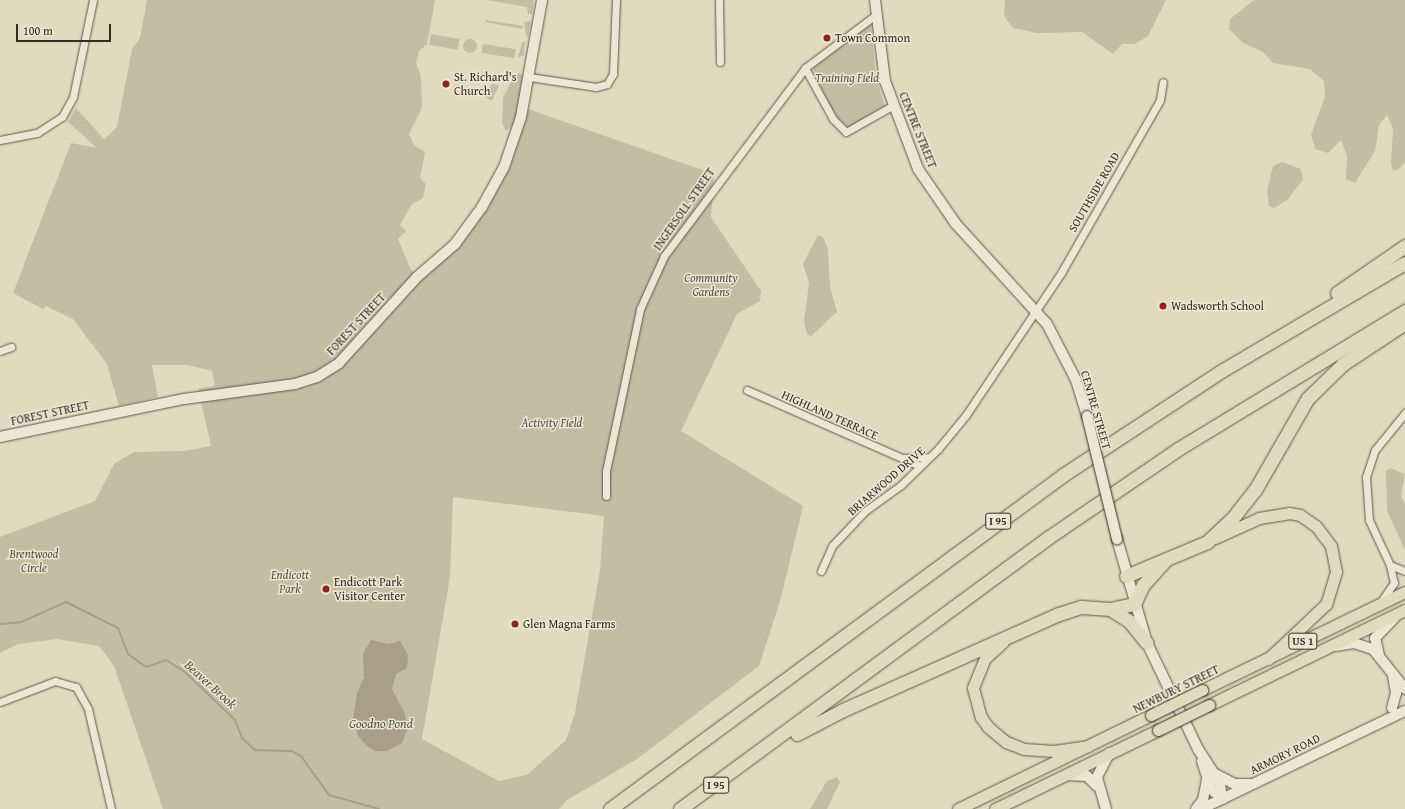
<!DOCTYPE html>
<html>
<head>
<meta charset="utf-8">
<style>
	body { margin:0 }
	#map { position:relative; width:1405px; height:809px; overflow:hidden; background:#e2dabe; font-family:"Gentium Book Plus",serif }
	div>[style] { position:absolute }
	.green>* { inset:0; background:#c5bca4; transform-origin:0 0 }
	.round { border-radius:50% }
	.water>* { inset:0; background:#a89e89 }
	.stream>* { height:2px; margin:-1px; padding:0 1px; transform-origin:1px; border-radius:1px; background:#a89e89 }
	.roads { filter:drop-shadow(0 0 1px #62554a) drop-shadow(0 0 1px #62554a) }
	.street>* { height:7px; margin:-3.5px; padding:0 3.5px; transform-origin:3.5px; border-radius:3.5px; background:#ece7d5 }
	.secondary>* { height:10px; margin:-5px; padding:0 5px; transform-origin:5px; border-radius:5px; background:#ece7d5 }
	.primary>* { height:11px; margin:-5.5px; padding:0 5.5px; transform-origin:5.5px; border-radius:5.5px; background:#e2dabe }
	.highway>* { height:13px; margin:-6.5px; padding:0 6.5px; transform-origin:6.5px; border-radius:6.5px; background:#e2dabe }
	.bridges { filter:drop-shadow(0 0 1px #372923) drop-shadow(0 0 1px #372923) }
	.secondary-bridge>* { height:10px; margin:-5px; padding:0 5px; transform-origin:5px; border-radius:5px; background:#ece7d5 }
	.primary-bridge>* { height:11px; margin:-5.5px; padding:0 5.5px; transform-origin:5.5px; border-radius:5.5px; background:#e2dabe }
	.dots>* { width:11px; height:11px; translate:-50% -50%; box-sizing:border-box; border:2px solid #ece7d5; border-radius:50% }
	span { translate:-50% -50%; white-space:nowrap; text-align:center; line-height:1.15; -webkit-text-stroke:3px #ece7d5; paint-order:stroke }
	.shield-label span { padding:1px 3px; background:#ece7d5; border:1px solid; border-radius:3px; -webkit-text-stroke-width:0 }
	.shield-label { font-size:11px; color:#372923; font-weight:700 }
	.poi-label { font-size:12px; color:#372923 }
	.left { translate:0 -50%; text-align:left }
	.park-label { font-size:12px; color:#5a4e43; font-style:italic }
	.street-label { font-size:12px; color:#372923 }
	.water-label { font-size:13px; color:#594c42; font-style:italic }
	.scale { position:absolute; left:16px; top:24px; width:95px; height:18px; box-sizing:border-box; border:2px solid #372923; border-top:0; padding-left:5px; font-size:12px; line-height:14px; white-space:nowrap; color:#372923; -webkit-text-stroke:3px #ece7d5; paint-order:stroke }
</style>
</head>
<body>
<div id="map">
	<div class="green">
		<i style="clip-path:polygon(evenodd,147px 0,435px 0,427px 44px,419px 51px,416px 62px,421px 77px,422px 108px,409px 134px,414px 145px,425px 152px,420px 178px,426px 184px,423px 198px,412px 204px,400px 225px,406px 231px,398px 239px,410px 268px,419px 278px,459px 248px,475px 226px,511px 164px,522px 119px,528px 109px,714px 174px,711px 217px,761px 291px,760px 301px,737px 314px,681px 431px,803px 506px,781px 598px,759px 666px,637px 759px,567px 800px,559px 809px,163px 809px,114px 666px,99px 646px,57px 639px,18px 644px,0 653px,0 537px,95px 501px,114px 464px,134px 452px,184px 451px,211px 446px,198px 389px,215px 386px,212px 371px,187px 365px,152px 365px,158px 397px,119px 406px,107px 364px,73px 319px,46px 306px,43px 309px,13px 293px,71px 143px,97px 148px,68px 122px,76px 108px,104px 139px,117px 127px,132px 49px,140px 38px,147px 0,453px 497px,604px 516px,600px 570px,575px 713px,566px 740px,527px 775px,499px 781px,422px 739px,450px 577px,453px 497px)"></i>
		<i style="clip-path:polygon(486px 0,534px 0,532px 14px,528px 14px,527px 7px)"></i>
		<i style="clip-path:polygon(1005px 0,1166px 0,1148px 36px,1135px 44px,1122px 44px,1113px 54px,1082px 32px,1037px 33px,1013px 28px,1004px 16px)"></i>
		<i style="clip-path:polygon(1254px 0,1405px 0,1405px 162px,1399px 169px,1393px 171px,1391px 163px,1393px 129px,1387px 115px,1379px 125px,1375px 151px,1355px 183px,1346px 179px,1347px 156px,1341px 140px,1328px 153px,1315px 149px,1311px 135px,1325px 96px,1324px 81px,1310px 69px,1273px 63px,1263px 52px,1243px 43px,1229px 29px,1230px 19px)"></i>
		<i style="clip-path:polygon(486px 20px,523px 26px,522px 29px,486px 22px)"></i>
		<i style="clip-path:polygon(531px 21px,528px 37px,526px 36px,524px 22px)"></i>
		<i style="clip-path:polygon(868px 25px,871px 25px,876px 77px,885px 107px,846px 129px,834px 118px,812px 67px)"></i>
		<i style="left:431px;top:34px;width:29px;height:11px;rotate:10deg"></i>
		<i class="round" style="left:463px;top:39px;width:14px;height:14px"></i>
		<i style="clip-path:polygon(525px 41px,524px 55px,518px 58px,522px 42px)"></i>
		<i style="left:483px;top:44px;width:33px;height:9px;rotate:9deg"></i>
		<i style="clip-path:polygon(520px 73px,524px 77px,520px 99px,514px 124px,506px 131px,502px 123px,503px 98px,514px 76px)"></i>
		<i style="clip-path:polygon(492px 84px,499px 85px,492px 101px,485px 97px)"></i>
		<i style="clip-path:polygon(1282px 162px,1301px 169px,1303px 180px,1287px 200px,1274px 208px,1269px 206px,1267px 191px,1273px 166px)"></i>
		<i style="clip-path:polygon(818px 235px,823px 237px,828px 249px,830px 286px,837px 312px,811px 336px,807px 335px,804px 321px,809px 283px,803px 264px)"></i>
		<i style="clip-path:polygon(1390px 468px,1405px 474px,1401px 495px,1405px 505px,1405px 550px,1387px 511px,1386px 471px)"></i>
		<i style="clip-path:polygon(837px 777px,840px 782px,827px 809px,810px 809px,827px 781px)"></i>
	</div>
	<div class="water">
		<i style="clip-path:polygon(371px 640px,389px 644px,400px 641px,408px 655px,407px 668px,396px 674px,392px 689px,405px 714px,407px 731px,402px 743px,387px 751px,375px 751px,366px 745px,358px 736px,353px 718px,357px 693px,364px 677px,363px 654px)"></i>
	</div>
	<div class="stream">
		<i style="left:0;top:624px;width:21px;rotate:-5deg"></i>
		<i style="left:21px;top:622px;width:49px;rotate:-24deg"></i>
		<i style="left:66px;top:602px;width:58px;rotate:26.6deg"></i>
		<i style="left:118px;top:628px;width:28px;rotate:69deg"></i>
		<i style="left:128px;top:654px;width:22px;rotate:36deg"></i>
		<i style="left:146px;top:667px;width:21px;rotate:-19deg"></i>
		<i style="left:166px;top:660px;width:22px;rotate:32deg"></i>
		<i style="left:185px;top:672px;width:69px;rotate:43.8deg"></i>
		<i style="left:235px;top:720px;width:19px;rotate:69deg"></i>
		<i style="left:242px;top:738px;width:18px;rotate:43deg"></i>
		<i style="left:255px;top:750px;width:37px;rotate:2deg"></i>
		<i style="left:292px;top:751px;width:10px;rotate:29deg"></i>
		<i style="left:301px;top:756px;width:48px;rotate:54.3deg"></i>
		<i style="left:329px;top:795px;width:52px;rotate:15.6deg"></i>
	</div>
	<div class="roads">
		<div class="street">
			<i style="left:719px;top:0;width:62px;rotate:89.1deg"></i>
			<i style="left:805px;top:68px;width:58px;rotate:61.2deg"></i>
			<i style="left:833px;top:119px;width:18px;rotate:45deg"></i>
			<i style="left:846px;top:132px;width:53px;rotate:-29.5deg"></i>
			<i style="left:529px;top:77px;width:68px;rotate:8.5deg"></i>
			<i style="left:596px;top:87px;width:11px;rotate:-15deg"></i>
			<i style="left:607px;top:84px;width:12px;rotate:-59deg"></i>
			<i style="left:613px;top:74px;width:74px;rotate:-87.7deg"></i>
			<i style="left:0;top:140px;width:38px;rotate:-11deg"></i>
			<i style="left:37px;top:133px;width:30px;rotate:-33deg"></i>
			<i style="left:62px;top:117px;width:23px;rotate:-61deg"></i>
			<i style="left:73px;top:97px;width:99px;rotate:-78.3deg"></i>
			<i style="left:0;top:351px;width:12px;rotate:-20deg"></i>
			<i style="left:747px;top:390px;width:189px;rotate:23.7deg"></i>
			<i style="left:904px;top:458px;width:25px;rotate:-2deg"></i>
			<i style="left:606px;top:496px;width:25px;rotate:-90deg"></i>
			<i style="left:606px;top:471px;width:166px;rotate:-78.1deg"></i>
			<i style="left:640px;top:309px;width:58px;rotate:-65.6deg"></i>
			<i style="left:664px;top:256px;width:235px;rotate:-53.1deg"></i>
			<i style="left:805px;top:68px;width:90px;rotate:-36.9deg"></i>
			<i style="left:1390px;top:565px;width:16px;rotate:22deg"></i>
			<i style="left:821px;top:571px;width:27px;rotate:-66deg"></i>
			<i style="left:832px;top:546px;width:48px;rotate:-46.7deg"></i>
			<i style="left:865px;top:511px;width:44px;rotate:-35.8deg"></i>
			<i style="left:901px;top:485px;width:52px;rotate:-44.2deg"></i>
			<i style="left:938px;top:449px;width:44px;rotate:-50.5deg"></i>
			<i style="left:966px;top:415px;width:171px;rotate:-56.2deg"></i>
			<i style="left:1061px;top:273px;width:199px;rotate:-60.2deg"></i>
			<i style="left:1160px;top:100px;width:18px;rotate:-81deg"></i>
			<i style="left:1382px;top:600px;width:21px;rotate:-55deg"></i>
			<i style="left:1394px;top:583px;width:18px;rotate:-103deg"></i>
			<i style="left:1390px;top:565px;width:50px;rotate:-115deg"></i>
			<i style="left:1369px;top:520px;width:43px;rotate:-94deg"></i>
			<i style="left:1366px;top:477px;width:28px;rotate:-72deg"></i>
			<i style="left:1375px;top:450px;width:48px;rotate:-51deg"></i>
			<i style="left:0;top:702px;width:59px;rotate:-20.9deg"></i>
			<i style="left:55px;top:681px;width:22px;rotate:16deg"></i>
			<i style="left:76px;top:687px;width:25px;rotate:61deg"></i>
			<i style="left:88px;top:709px;width:103px;rotate:77deg"></i>
		</div>
		<div class="secondary">
			<i style="left:875px;top:0;width:82px;rotate:83deg"></i>
			<i style="left:885px;top:81px;width:94px;rotate:69.4deg"></i>
			<i style="left:918px;top:169px;width:67px;rotate:55.4deg"></i>
			<i style="left:956px;top:224px;width:135px;rotate:47.7deg"></i>
			<i style="left:1047px;top:324px;width:63px;rotate:62.6deg"></i>
			<i style="left:1076px;top:380px;width:38px;rotate:73deg"></i>
			<i style="left:0;top:437px;width:188px;rotate:-11.7deg"></i>
			<i style="left:184px;top:399px;width:112px;rotate:-7.7deg"></i>
			<i style="left:295px;top:384px;width:23px;rotate:-18deg"></i>
			<i style="left:317px;top:377px;width:26px;rotate:-32deg"></i>
			<i style="left:339px;top:363px;width:116px;rotate:-47.8deg"></i>
			<i style="left:417px;top:277px;width:50px;rotate:-41deg"></i>
			<i style="left:455px;top:244px;width:46px;rotate:-53.9deg"></i>
			<i style="left:482px;top:207px;width:46px;rotate:-61.2deg"></i>
			<i style="left:504px;top:167px;width:53px;rotate:-71.2deg"></i>
			<i style="left:521px;top:117px;width:119px;rotate:-79.8deg"></i>
			<i style="left:1117px;top:539px;width:108px;rotate:73.9deg"></i>
			<i style="left:1147px;top:643px;width:118px;rotate:64.3deg"></i>
			<i style="left:1198px;top:749px;width:40px;rotate:57.1deg"></i>
			<i style="left:1220px;top:783px;width:16px;rotate:83deg"></i>
			<i style="left:1335px;top:646px;width:19px;rotate:-9deg"></i>
			<i style="left:1354px;top:643px;width:20px;rotate:18deg"></i>
			<i style="left:1373px;top:649px;width:51px;rotate:51.3deg"></i>
			<i style="left:1379px;top:655px;width:17px;rotate:-103deg"></i>
			<i style="left:1375px;top:638px;width:28px;rotate:-46deg"></i>
			<i style="left:1392px;top:708px;width:16px;rotate:-75deg"></i>
			<i style="left:1396px;top:693px;width:17px;rotate:-100deg"></i>
			<i style="left:1202px;top:761px;width:29px;rotate:72deg"></i>
			<i style="left:1211px;top:789px;width:15px;rotate:42deg"></i>
			<i style="left:1215px;top:774px;width:22px;rotate:27deg"></i>
			<i style="left:1235px;top:784px;width:15px"></i>
			<i style="left:1066px;top:775px;width:21px;rotate:3deg"></i>
			<i style="left:1087px;top:776px;width:14px;rotate:45deg"></i>
			<i style="left:1106px;top:809px;width:33px;rotate:-106deg"></i>
			<i style="left:1097px;top:777px;width:27px;rotate:-63deg"></i>
			<i style="left:1196px;top:809px;width:11px;rotate:-52deg"></i>
			<i style="left:1203px;top:800px;width:20px;rotate:-79deg"></i>
			<i style="left:1201px;top:809px;width:226px;rotate:-25.7deg"></i>
		</div>
		<div class="primary">
			<i style="left:1215px;top:538px;width:48px;rotate:-24.4deg"></i>
			<i style="left:1259px;top:518px;width:30px;rotate:-9deg"></i>
			<i style="left:1289px;top:513px;width:11px;rotate:10deg"></i>
			<i style="left:1300px;top:515px;width:19px;rotate:35deg"></i>
			<i style="left:1316px;top:526px;width:25px;rotate:53deg"></i>
			<i style="left:1331px;top:546px;width:26px;rotate:79deg"></i>
			<i style="left:1336px;top:572px;width:34px;rotate:107deg"></i>
			<i style="left:1326px;top:604px;width:80px;rotate:136.5deg"></i>
			<i style="left:1003px;top:642px;width:24px;rotate:138deg"></i>
			<i style="left:985px;top:658px;width:32px;rotate:112deg"></i>
			<i style="left:973px;top:688px;width:30px;rotate:75deg"></i>
			<i style="left:981px;top:717px;width:12px;rotate:55deg"></i>
			<i style="left:988px;top:727px;width:23px;rotate:40deg"></i>
			<i style="left:1006px;top:742px;width:19px;rotate:21deg"></i>
			<i style="left:1024px;top:749px;width:30px;rotate:4deg"></i>
			<i style="left:1054px;top:751px;width:34px;rotate:-8deg"></i>
			<i style="left:1202px;top:690px;width:225px;rotate:-25.8deg"></i>
			<i style="left:1209px;top:705px;width:218px;rotate:-25.9deg"></i>
			<i style="left:958px;top:809px;width:215px;rotate:-26deg"></i>
			<i style="left:995px;top:809px;width:181px;rotate:-25.9deg"></i>
		</div>
		<div class="highway">
			<i style="left:1337px;top:293px;width:83px;rotate:-34.7deg"></i>
			<i style="left:1126px;top:576px;width:88px;rotate:-22.8deg"></i>
			<i style="left:1207px;top:542px;width:34px;rotate:-43deg"></i>
			<i style="left:1232px;top:519px;width:37px;rotate:-52deg"></i>
			<i style="left:1255px;top:490px;width:106px;rotate:-60.1deg"></i>
			<i style="left:1308px;top:398px;width:49px;rotate:-44.2deg"></i>
			<i style="left:1343px;top:364px;width:74px;rotate:-33.5deg"></i>
			<i style="left:1110px;top:609px;width:22px;rotate:32deg"></i>
			<i style="left:1129px;top:621px;width:28px;rotate:51deg"></i>
			<i style="left:797px;top:734px;width:52px;rotate:-27.6deg"></i>
			<i style="left:843px;top:710px;width:236px;rotate:-24deg"></i>
			<i style="left:1059px;top:614px;width:23px;rotate:-18deg"></i>
			<i style="left:1081px;top:607px;width:29px;rotate:4deg"></i>
			<i style="left:1110px;top:609px;width:25px;rotate:-12deg"></i>
			<i style="left:1134px;top:604px;width:21px;rotate:-65deg"></i>
			<i style="left:1143px;top:585px;width:31px;rotate:-48deg"></i>
			<i style="left:610px;top:809px;width:563px;rotate:-36.4deg"></i>
			<i style="left:1063px;top:475px;width:191px;rotate:-33.3deg"></i>
			<i style="left:1223px;top:370px;width:211px;rotate:-30.5deg"></i>
			<i style="left:680px;top:809px;width:458px;rotate:-36.4deg"></i>
			<i style="left:1049px;top:537px;width:156px;rotate:-34.3deg"></i>
			<i style="left:1178px;top:449px;width:266px;rotate:-31.3deg"></i>
		</div>
	</div>
	<div class="bridges">
		<div class="secondary-bridge">
			<i style="left:1087px;top:416px;width:127px;rotate:76.3deg"></i>
		</div>
		<div class="primary-bridge">
			<i style="left:1151px;top:715px;width:57px;rotate:-26.1deg"></i>
			<i style="left:1158px;top:730px;width:57px;rotate:-26.1deg"></i>
		</div>
	</div>
	<div class="dots">
		<i style="left:827px;top:38px;background:#8f2418"></i>
		<i style="left:446px;top:84px;background:#8f2418"></i>
		<i style="left:1163px;top:306px;background:#8f2418"></i>
		<i style="left:326px;top:589px;background:#8f2418"></i>
		<i style="left:515px;top:624px;background:#8f2418"></i>
	</div>
	<div class="shield-label">
		<span style="left:998px;top:521px">I 95</span>
		<span style="left:1303px;top:641px">US 1</span>
		<span style="left:716px;top:785px">I 95</span>
	</div>
	<div class="poi-label">
		<span class="left" style="left:835px;top:38px">Town Common</span>
		<span class="left" style="left:454px;top:84px">St. Richard's<br>Church</span>
		<span class="left" style="left:1171px;top:306px">Wadsworth School</span>
		<span class="left" style="left:334px;top:589px">Endicott Park<br>Visitor Center</span>
		<span class="left" style="left:523px;top:624px">Glen Magna Farms</span>
	</div>
	<div class="park-label">
		<span style="left:847px;top:78px">Training Field</span>
		<span style="left:711px;top:285px">Community<br>Gardens</span>
		<span style="left:552px;top:423px">Activity Field</span>
		<span style="left:34px;top:561px">Brentwood<br>Circle</span>
		<span style="left:290px;top:582px">Endicott<br>Park</span>
	</div>
	<div class="street-label">
		<span style="left:918px;top:130px;rotate:68deg">CENTRE STREET</span>
		<span style="left:1094px;top:192px;rotate:-60deg">SOUTHSIDE ROAD</span>
		<span style="left:684px;top:209px;rotate:-55deg">INGERSOLL STREET</span>
		<span style="left:356px;top:324px;rotate:-47deg">FOREST STREET</span>
		<span style="left:1096px;top:410px;rotate:74deg">CENTRE STREET</span>
		<span style="left:50px;top:413px;rotate:-12deg">FOREST STREET</span>
		<span style="left:830px;top:415px;rotate:24deg">HIGHLAND TERRACE</span>
		<span style="left:886px;top:481px;rotate:-41deg">BRIARWOOD DRIVE</span>
		<span style="left:1176px;top:689px;rotate:-26deg">NEWBURY STREET</span>
		<span style="left:1285px;top:754px;rotate:-26deg">ARMORY ROAD</span>
	</div>
	<div class="water-label">
		<span style="left:210px;top:685px;rotate:42deg">Beaver Brook</span>
		<span style="left:381px;top:724px">Goodno Pond</span>
	</div>
	<div class="scale">100 m</div>
</div>
</body>
</html>
